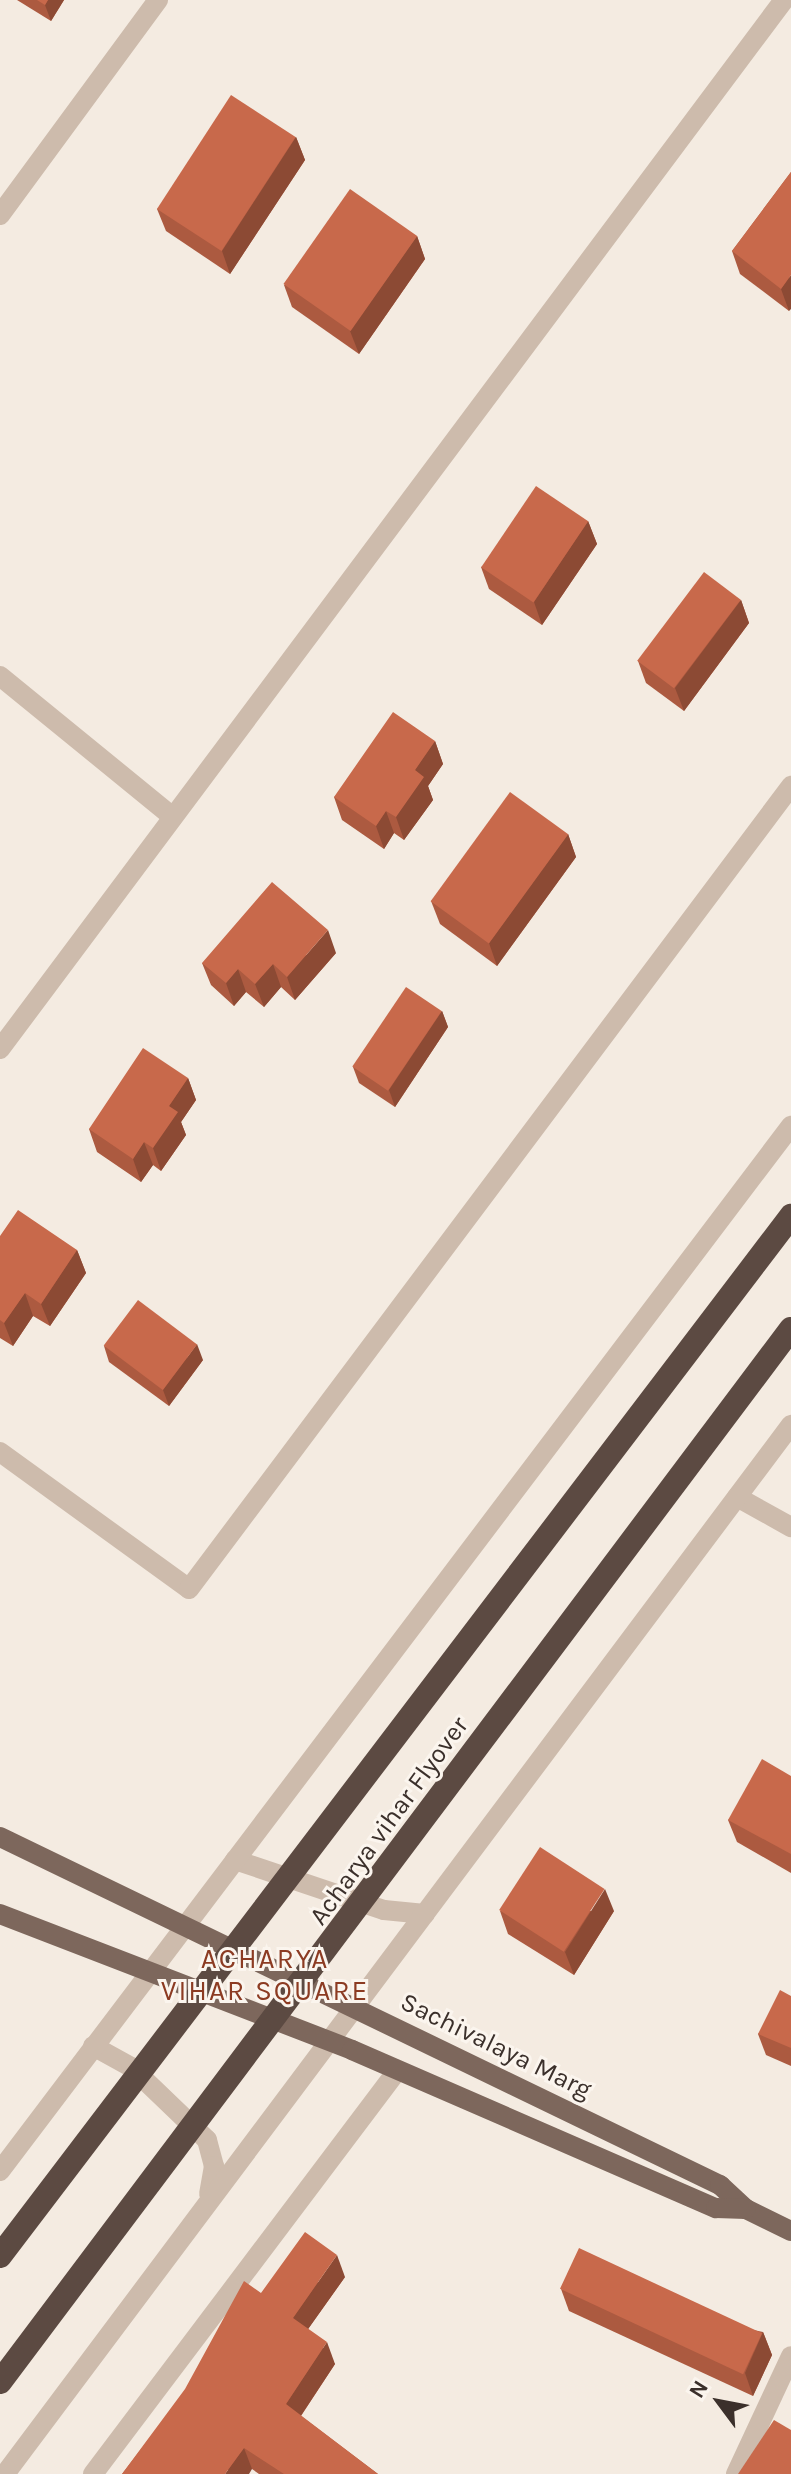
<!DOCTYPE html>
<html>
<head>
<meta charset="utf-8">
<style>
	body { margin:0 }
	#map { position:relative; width:791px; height:2474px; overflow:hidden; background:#f4ebe1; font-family:Karla,sans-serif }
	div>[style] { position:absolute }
	.minor>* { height:20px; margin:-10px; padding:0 10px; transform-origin:10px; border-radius:10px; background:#cdbbac }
	.major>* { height:20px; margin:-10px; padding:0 10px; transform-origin:10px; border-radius:10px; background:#7d675c }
	.highway>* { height:24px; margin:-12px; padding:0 12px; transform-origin:12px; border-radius:12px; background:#5c4a42 }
	.wall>* { inset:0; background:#ac5a40 }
	.shaded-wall>* { inset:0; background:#8c4a34 }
	.building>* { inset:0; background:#c8694b; transform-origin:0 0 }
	span { translate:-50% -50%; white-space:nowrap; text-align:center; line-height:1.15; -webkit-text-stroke:6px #fbf5ee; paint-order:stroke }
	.street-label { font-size:26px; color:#3b302b }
	.neighbourhood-label { font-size:28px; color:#8c3b22; letter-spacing:2px }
	.north { position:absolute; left:679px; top:2362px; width:80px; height:80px; -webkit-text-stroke:6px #fbf5ee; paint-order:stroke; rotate:302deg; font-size:22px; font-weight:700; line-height:32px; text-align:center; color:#3b302b }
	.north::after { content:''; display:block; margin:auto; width:28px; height:36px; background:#3b302b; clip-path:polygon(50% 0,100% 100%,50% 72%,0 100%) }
</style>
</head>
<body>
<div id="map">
	<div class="minor">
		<i style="left:0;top:215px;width:267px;rotate:-53.7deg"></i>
		<i style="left:0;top:676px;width:223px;rotate:39.2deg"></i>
		<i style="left:0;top:1049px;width:1310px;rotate:-53.23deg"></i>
		<i style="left:0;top:1452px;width:233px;rotate:35.9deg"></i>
		<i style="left:189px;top:1589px;width:1004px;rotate:-53.14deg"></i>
		<i style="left:737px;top:1497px;width:62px;rotate:29.1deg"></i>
		<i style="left:235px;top:1860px;width:157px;rotate:18.6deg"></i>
		<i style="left:384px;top:1910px;width:41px;rotate:5.6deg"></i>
		<i style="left:93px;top:2046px;width:43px;rotate:28.9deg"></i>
		<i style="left:131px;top:2067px;width:105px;rotate:43.8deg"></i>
		<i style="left:207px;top:2140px;width:27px;rotate:75deg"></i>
		<i style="left:214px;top:2166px;width:28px;rotate:100deg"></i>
		<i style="left:0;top:2171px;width:1311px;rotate:-52.88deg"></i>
		<i style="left:5px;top:2474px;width:1311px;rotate:-53.16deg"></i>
		<i style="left:93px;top:2474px;width:505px;rotate:-52.97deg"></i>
		<i style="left:736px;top:2474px;width:130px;rotate:-65deg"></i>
	</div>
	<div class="major">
		<i style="left:0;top:1837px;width:800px;rotate:25.8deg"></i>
		<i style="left:720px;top:2185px;width:35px;rotate:43deg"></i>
		<i style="left:746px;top:2209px;width:50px;rotate:26.1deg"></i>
		<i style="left:0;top:1914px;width:377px;rotate:21.1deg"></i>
		<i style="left:352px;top:2050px;width:397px;rotate:23.5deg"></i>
		<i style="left:716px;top:2208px;width:30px;rotate:2deg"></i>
	</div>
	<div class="highway">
		<i style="left:0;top:2256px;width:1307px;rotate:-52.74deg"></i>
		<i style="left:0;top:2382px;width:1317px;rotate:-53.09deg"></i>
	</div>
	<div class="wall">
		<i style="clip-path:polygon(17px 0,64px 0,51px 21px)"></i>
		<i style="clip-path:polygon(296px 137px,305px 160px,230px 274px,166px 231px,157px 209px)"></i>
		<i style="clip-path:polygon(791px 172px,789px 311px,740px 274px,732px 251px)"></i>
		<i style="clip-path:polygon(417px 236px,425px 259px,359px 354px,292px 307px,284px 285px)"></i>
		<i style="clip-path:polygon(588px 521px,597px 544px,542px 625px,489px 589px,481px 567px)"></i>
		<i style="clip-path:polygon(741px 600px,749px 623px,684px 711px,646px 683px,638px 661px)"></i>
		<i style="clip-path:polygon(435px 741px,443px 764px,428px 786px,433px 800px,404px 840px,394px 833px,384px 849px,342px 820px,334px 797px)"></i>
		<i style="clip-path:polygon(568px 834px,576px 857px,497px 966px,440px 924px,431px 901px)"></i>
		<i style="clip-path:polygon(336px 953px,295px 1000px,281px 987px,264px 1007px,246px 992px,234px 1006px,211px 985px,202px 963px)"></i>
		<i style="clip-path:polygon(442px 1011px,448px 1027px,395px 1107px,359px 1083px,353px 1067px)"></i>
		<i style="clip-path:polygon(188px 1078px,196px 1100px,181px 1122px,186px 1135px,161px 1171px,153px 1165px,141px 1182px,97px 1152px,89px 1129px)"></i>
		<i style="clip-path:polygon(0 1236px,77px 1250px,86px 1273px,50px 1326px,33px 1316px,13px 1346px,0 1338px)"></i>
		<i style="clip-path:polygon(104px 1346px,203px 1360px,169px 1406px,109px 1362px)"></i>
		<i style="clip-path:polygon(791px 1776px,791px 1873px,737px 1842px,728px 1820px)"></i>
		<i style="clip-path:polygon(500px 1911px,614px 1911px,574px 1975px,508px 1934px)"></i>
		<i style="clip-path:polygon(791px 1996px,791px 2066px,766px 2055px,758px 2034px)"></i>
		<i style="clip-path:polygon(345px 2277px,308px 2329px,335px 2364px,301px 2416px,378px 2474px,259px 2474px,252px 2469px,122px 2474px,261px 2293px)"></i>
		<i style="clip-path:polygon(561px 2289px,763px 2332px,772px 2355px,753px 2396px,569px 2311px)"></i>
	</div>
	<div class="shaded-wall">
		<i style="clip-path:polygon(48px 0,64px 0,51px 21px,45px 5px)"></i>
		<i style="clip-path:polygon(296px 137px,305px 160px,230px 274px,222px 251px)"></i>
		<i style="clip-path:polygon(417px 236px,425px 259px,359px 354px,350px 331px)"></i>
		<i style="clip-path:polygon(791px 275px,791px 309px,789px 311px,781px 289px)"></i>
		<i style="clip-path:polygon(588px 521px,597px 544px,542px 625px,534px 602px)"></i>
		<i style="clip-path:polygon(741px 600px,749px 623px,684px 711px,675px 688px)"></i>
		<i style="clip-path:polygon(435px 741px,443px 764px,428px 786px,433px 800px,404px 840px,396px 817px,415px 770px)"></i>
		<i style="clip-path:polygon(386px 811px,394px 833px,384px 849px,376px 826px)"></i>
		<i style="clip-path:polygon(568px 834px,576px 857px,497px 966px,489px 943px)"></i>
		<i style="clip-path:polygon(328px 930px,336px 953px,295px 1000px,287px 977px)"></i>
		<i style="clip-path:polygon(273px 964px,281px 987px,264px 1007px,255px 984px)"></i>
		<i style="clip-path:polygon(238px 969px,246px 992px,234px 1006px,226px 983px)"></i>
		<i style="clip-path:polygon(442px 1011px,448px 1027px,395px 1107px,389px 1090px)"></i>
		<i style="clip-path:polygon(188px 1078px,196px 1100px,181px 1122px,186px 1135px,161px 1171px,153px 1148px,169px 1106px)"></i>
		<i style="clip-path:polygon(144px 1142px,153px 1165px,141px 1182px,133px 1159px)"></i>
		<i style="clip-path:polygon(77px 1250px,86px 1273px,50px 1326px,41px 1304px)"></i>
		<i style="clip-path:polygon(25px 1293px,33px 1316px,13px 1346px,4px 1323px)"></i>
		<i style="clip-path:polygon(197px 1344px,203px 1360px,169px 1406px,163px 1390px)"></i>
		<i style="clip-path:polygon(605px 1889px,614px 1911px,574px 1975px,565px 1952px)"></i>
		<i style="clip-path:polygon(337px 2255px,345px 2277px,301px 2339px,293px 2318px)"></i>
		<i style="clip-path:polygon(763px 2332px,772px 2355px,753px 2396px,745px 2373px)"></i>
		<i style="clip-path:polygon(327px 2342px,335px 2364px,294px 2426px,286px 2404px)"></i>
		<i style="clip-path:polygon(244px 2448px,252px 2469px,249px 2474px,225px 2474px)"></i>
	</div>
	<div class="building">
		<i style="clip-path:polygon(37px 0,48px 0,45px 5px)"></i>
		<i style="left:231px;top:95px;width:77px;height:136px;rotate:33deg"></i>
		<i style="clip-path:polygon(791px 172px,791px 275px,781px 289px,732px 251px)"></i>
		<i style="left:350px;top:189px;width:82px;height:116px;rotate:35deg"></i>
		<i style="left:536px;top:486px;width:63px;height:98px;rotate:34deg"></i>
		<i style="left:704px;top:572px;width:46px;height:111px;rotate:37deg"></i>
		<i style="clip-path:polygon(393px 712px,435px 741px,415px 770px,424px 777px,396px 817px,386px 811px,376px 826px,334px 797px)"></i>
		<i style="left:510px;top:792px;width:72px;height:135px;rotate:36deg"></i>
		<i style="clip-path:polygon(272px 882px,328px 930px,287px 977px,273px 964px,255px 984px,238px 969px,226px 983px,202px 963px)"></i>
		<i style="left:406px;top:987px;width:43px;height:96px;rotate:34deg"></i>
		<i style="clip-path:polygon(143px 1048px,188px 1078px,169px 1106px,178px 1112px,153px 1148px,144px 1142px,133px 1159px,89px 1129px)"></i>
		<i style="clip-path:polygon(18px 1210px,77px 1250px,41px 1304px,25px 1293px,4px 1323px,0 1320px,0 1236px)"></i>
		<i style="left:138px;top:1300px;width:74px;height:57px;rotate:37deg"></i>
		<i style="clip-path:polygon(762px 1759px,791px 1776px,791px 1854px,728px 1820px)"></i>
		<i style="left:540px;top:1847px;width:77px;height:75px;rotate:33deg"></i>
		<i style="clip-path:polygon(780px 1990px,791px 1996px,791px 2048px,758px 2034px)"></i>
		<i style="clip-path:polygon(305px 2232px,337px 2255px,293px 2318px,327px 2342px,286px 2404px,378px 2474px,284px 2474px,244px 2448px,225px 2474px,122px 2474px,185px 2389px,244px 2281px,261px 2293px)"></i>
		<i style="left:579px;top:2248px;width:202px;height:45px;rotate:25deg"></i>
		<i style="clip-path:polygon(774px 2420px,791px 2430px,791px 2474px,738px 2474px)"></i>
	</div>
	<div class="street-label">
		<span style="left:389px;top:1821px;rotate:-54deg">Acharya vihar Flyover</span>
		<span style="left:496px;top:2046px;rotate:26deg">Sachivalaya Marg</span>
	</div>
	<div class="neighbourhood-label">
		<span style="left:265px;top:1975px">ACHARYA<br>VIHAR SQUARE</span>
	</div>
	<div class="north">N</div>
</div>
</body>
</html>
